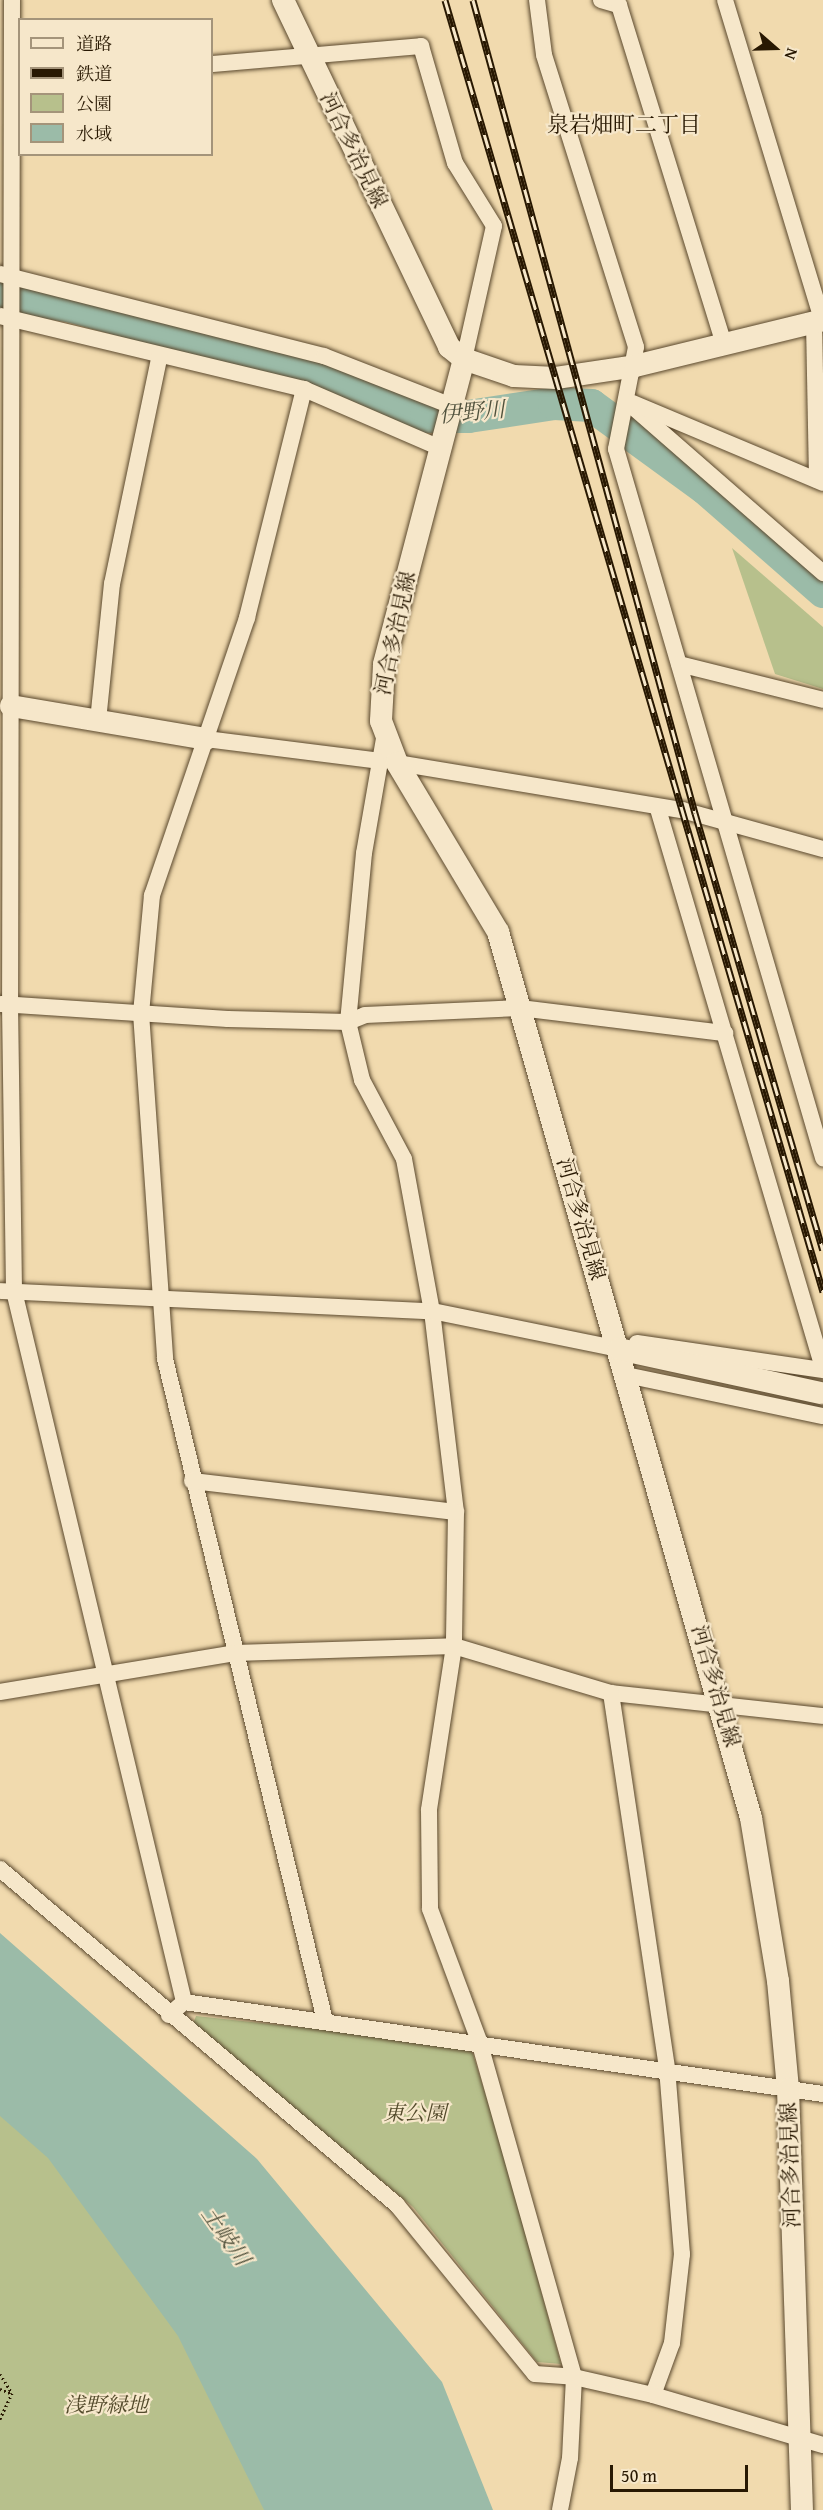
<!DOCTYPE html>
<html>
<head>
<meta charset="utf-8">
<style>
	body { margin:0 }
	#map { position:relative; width:823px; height:2510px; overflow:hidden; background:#f1daae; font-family:"Gentium Book Plus","Noto Serif JP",serif }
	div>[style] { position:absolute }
	.green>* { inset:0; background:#b7c08c }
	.water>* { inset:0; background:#9bbba8 }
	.river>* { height:33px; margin:-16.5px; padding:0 16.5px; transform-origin:16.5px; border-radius:16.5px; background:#9bbba8 }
	.path>* { height:3px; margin-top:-1.5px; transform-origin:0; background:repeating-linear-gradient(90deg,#281802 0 1.5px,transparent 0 4.5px) }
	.roads { filter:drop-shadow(0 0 2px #5a482d) drop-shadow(0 0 2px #5a482d) }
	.street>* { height:16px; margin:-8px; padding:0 8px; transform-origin:8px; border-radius:8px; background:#f6e7ca }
	.secondary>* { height:22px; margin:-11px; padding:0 11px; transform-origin:11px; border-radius:11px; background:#f6e7ca }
	.rail>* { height:7px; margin-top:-3.5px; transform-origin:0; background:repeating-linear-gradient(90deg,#f6e7ca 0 14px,#281802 0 28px); box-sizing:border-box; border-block:2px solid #281802 }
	span { translate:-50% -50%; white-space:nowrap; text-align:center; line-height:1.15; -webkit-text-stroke:4.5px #f6e7ca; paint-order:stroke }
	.street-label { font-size:21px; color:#281802 }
	.park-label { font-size:21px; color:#534a2b; font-style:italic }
	.neighbourhood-label { font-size:22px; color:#281802 }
	.water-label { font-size:22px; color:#50513c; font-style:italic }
	.legend { position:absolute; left:18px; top:18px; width:195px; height:138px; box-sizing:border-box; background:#f6e7ca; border:2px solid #a4947a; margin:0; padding:8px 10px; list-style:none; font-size:18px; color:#281802 }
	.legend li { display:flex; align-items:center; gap:12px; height:30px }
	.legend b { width:30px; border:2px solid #a4947a }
	.north { position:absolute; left:745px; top:18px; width:60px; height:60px; -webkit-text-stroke:4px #f6e7ca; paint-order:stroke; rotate:110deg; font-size:16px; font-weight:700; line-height:24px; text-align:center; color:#281802 }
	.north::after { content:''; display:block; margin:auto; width:21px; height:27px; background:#281802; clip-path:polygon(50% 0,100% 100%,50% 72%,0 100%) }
	.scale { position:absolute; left:610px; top:2465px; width:138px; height:27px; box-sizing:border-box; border:3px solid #281802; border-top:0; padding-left:8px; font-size:18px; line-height:21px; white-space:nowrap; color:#281802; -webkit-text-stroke:4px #f6e7ca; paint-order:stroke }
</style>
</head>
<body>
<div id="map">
	<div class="green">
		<i style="clip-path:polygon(732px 548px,823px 627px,823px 689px,775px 674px)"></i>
		<i style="clip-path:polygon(196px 2016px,465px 2045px,473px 2054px,501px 2145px,561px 2364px,537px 2362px,413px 2207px,193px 2024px)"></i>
		<i style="clip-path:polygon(0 2097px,119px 2222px,279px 2510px,0 2510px)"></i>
	</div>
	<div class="water">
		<i style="clip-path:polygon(0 1933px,257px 2159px,442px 2382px,493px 2510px,264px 2510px,178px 2336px,48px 2158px,0 2116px)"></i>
	</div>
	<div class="river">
		<i style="left:0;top:294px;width:73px;rotate:9.5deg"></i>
		<i style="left:72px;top:306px;width:257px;rotate:15.3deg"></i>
		<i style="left:320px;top:374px;width:114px;rotate:21.6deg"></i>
		<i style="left:426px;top:416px;width:42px"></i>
		<i style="left:468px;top:416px;width:87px;rotate:-8.6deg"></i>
		<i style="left:554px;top:403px;width:37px;rotate:3deg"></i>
		<i style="left:591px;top:405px;width:140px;rotate:36deg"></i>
		<i style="left:704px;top:487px;width:158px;rotate:41.2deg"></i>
	</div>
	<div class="path">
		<i style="left:0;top:2374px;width:22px;rotate:58deg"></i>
		<i style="left:12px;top:2393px;width:29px;rotate:115deg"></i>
		<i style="left:0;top:2389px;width:11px;rotate:22deg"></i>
	</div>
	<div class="roads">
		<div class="street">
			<i style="left:12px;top:0;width:1004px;rotate:90.11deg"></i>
			<i style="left:10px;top:1004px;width:287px;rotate:89.2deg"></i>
			<i style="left:14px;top:1291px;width:731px;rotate:76.55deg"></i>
			<i style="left:184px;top:2002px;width:20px;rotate:139deg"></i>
			<i style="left:537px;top:0;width:55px;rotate:82.7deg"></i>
			<i style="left:544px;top:55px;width:306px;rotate:72.5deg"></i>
			<i style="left:636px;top:347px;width:104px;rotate:101.1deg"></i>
			<i style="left:616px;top:449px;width:739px;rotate:73.72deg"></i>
			<i style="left:601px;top:0;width:19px;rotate:16deg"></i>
			<i style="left:619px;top:5px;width:356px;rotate:72.8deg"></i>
			<i style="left:725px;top:0;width:334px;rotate:73.1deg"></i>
			<i style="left:212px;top:64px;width:210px;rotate:-4.9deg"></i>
			<i style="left:421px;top:46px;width:122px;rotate:73.8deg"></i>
			<i style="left:455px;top:163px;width:74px;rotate:58.2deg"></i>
			<i style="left:494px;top:226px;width:136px;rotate:102.7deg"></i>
			<i style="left:0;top:274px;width:334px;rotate:14.2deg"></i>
			<i style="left:324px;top:356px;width:134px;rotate:21.4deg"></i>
			<i style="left:0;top:316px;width:313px;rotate:13.5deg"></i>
			<i style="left:304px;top:389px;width:146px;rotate:23.4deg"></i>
			<i style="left:814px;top:322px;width:158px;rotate:88.9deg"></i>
			<i style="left:304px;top:389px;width:236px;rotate:104deg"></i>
			<i style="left:247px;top:618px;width:293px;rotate:108.9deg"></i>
			<i style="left:152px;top:895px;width:119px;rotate:95.3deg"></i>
			<i style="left:141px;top:1013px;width:347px;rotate:86deg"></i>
			<i style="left:165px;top:1359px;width:681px;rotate:76.41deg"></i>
			<i style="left:626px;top:401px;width:262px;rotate:41.1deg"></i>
			<i style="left:633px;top:403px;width:206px;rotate:22.8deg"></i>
			<i style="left:679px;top:664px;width:148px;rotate:14deg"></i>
			<i style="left:98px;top:721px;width:138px;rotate:-84.2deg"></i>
			<i style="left:112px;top:584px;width:234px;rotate:-78.2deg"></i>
			<i style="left:385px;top:733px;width:122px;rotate:99.9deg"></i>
			<i style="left:364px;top:853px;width:170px;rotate:95.4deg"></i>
			<i style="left:348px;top:1022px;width:60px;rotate:76.4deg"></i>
			<i style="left:362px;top:1080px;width:89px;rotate:62deg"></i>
			<i style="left:404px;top:1159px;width:155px;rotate:79.6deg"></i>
			<i style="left:432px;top:1311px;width:202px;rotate:83.2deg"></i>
			<i style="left:456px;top:1512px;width:134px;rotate:90.9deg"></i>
			<i style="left:454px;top:1646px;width:166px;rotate:98.7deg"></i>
			<i style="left:429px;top:1810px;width:99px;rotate:89.4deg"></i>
			<i style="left:430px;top:1909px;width:141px;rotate:69.6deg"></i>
			<i style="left:479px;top:2041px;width:349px;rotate:74.2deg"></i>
			<i style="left:574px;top:2377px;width:81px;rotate:92.8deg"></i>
			<i style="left:570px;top:2458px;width:53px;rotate:100.9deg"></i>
			<i style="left:206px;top:739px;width:174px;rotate:7.2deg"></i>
			<i style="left:397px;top:763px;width:289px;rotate:9.4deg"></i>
			<i style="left:682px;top:810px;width:146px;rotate:15.5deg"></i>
			<i style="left:658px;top:809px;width:583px;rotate:73.55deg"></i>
			<i style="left:1px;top:1004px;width:227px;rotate:3.8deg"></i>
			<i style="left:228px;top:1019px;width:120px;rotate:1.4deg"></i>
			<i style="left:348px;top:1022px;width:18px;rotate:-22deg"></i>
			<i style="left:365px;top:1015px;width:155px;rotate:-2.6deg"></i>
			<i style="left:520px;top:1008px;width:207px;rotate:7deg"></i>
			<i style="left:0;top:1291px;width:432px;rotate:2.7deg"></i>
			<i style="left:432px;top:1311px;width:191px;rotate:11.5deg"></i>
			<i style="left:637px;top:1343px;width:188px;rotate:8.3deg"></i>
			<i style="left:626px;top:1375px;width:201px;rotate:11.8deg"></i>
			<i style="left:192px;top:1481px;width:266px;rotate:6.7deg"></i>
			<i style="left:0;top:1692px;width:238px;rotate:-9.4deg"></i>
			<i style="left:235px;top:1653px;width:219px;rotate:-1.8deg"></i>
			<i style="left:454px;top:1646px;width:164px;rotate:16.7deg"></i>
			<i style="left:611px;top:1693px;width:213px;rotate:6.2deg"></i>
			<i style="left:611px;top:1693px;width:379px;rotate:81.5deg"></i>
			<i style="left:667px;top:2068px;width:187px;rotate:85.4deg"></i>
			<i style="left:682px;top:2254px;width:90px;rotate:96.4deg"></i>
			<i style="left:672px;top:2343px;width:55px;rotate:110.1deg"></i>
			<i style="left:0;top:1869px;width:520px;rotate:40.24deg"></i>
			<i style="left:397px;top:2205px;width:218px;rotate:50.8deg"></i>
			<i style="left:535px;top:2374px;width:39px;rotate:4deg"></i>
			<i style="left:574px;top:2377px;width:81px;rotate:12.8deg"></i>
			<i style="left:653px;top:2395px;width:177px;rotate:16.4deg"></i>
			<i style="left:184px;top:2002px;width:646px;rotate:8.19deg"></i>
		</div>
		<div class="secondary">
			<i style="left:283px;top:0;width:385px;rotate:64.4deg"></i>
			<i style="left:449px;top:347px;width:19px;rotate:39deg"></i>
			<i style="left:464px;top:359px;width:53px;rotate:18.8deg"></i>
			<i style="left:514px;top:376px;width:42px;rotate:2.7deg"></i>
			<i style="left:556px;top:378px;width:80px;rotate:-8.6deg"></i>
			<i style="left:635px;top:366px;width:194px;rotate:-13.7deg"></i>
			<i style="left:464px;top:359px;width:316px;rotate:104.7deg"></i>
			<i style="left:384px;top:665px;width:56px;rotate:93.1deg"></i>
			<i style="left:381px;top:721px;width:45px;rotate:69.1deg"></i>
			<i style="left:397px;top:763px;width:197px;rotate:59.1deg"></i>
			<i style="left:498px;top:932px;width:921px;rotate:74.06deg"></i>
			<i style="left:751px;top:1818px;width:165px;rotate:80.6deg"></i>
			<i style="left:778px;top:1981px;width:108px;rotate:84.7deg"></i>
			<i style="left:788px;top:2089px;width:421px;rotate:88.1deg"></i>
			<i style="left:11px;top:706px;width:198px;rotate:9.6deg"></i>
			<i style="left:619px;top:1349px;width:207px;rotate:12.3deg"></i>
		</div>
	</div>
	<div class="rail">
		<i style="left:445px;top:0;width:1346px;rotate:73.69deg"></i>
		<i style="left:473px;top:0;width:843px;rotate:74.73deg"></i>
		<i style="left:695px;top:813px;width:455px;rotate:73.7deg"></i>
	</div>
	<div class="street-label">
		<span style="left:354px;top:150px;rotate:64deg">河合多治見線</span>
		<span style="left:395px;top:633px;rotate:-78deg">河合多治見線</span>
		<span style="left:581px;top:1219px;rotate:74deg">河合多治見線</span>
		<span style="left:716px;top:1686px;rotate:74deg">河合多治見線</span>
		<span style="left:790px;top:2165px;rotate:-92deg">河合多治見線</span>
	</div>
	<div class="park-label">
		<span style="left:415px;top:2113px">東公園</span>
		<span style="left:106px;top:2405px">浅野緑地</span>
	</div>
	<div class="neighbourhood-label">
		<span style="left:624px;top:125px">泉岩畑町二丁目</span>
	</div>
	<div class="water-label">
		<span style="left:472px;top:412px;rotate:-5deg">伊野川</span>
		<span style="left:226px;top:2236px;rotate:55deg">土岐川</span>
	</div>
	<ul class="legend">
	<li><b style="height:8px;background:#f6e7ca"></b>道路</li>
	<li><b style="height:8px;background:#281802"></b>鉄道</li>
	<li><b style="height:16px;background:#b7c08c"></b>公園</li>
	<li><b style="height:16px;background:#9bbba8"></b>水域</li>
	</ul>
	<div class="north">N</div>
	<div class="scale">50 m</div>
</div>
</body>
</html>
